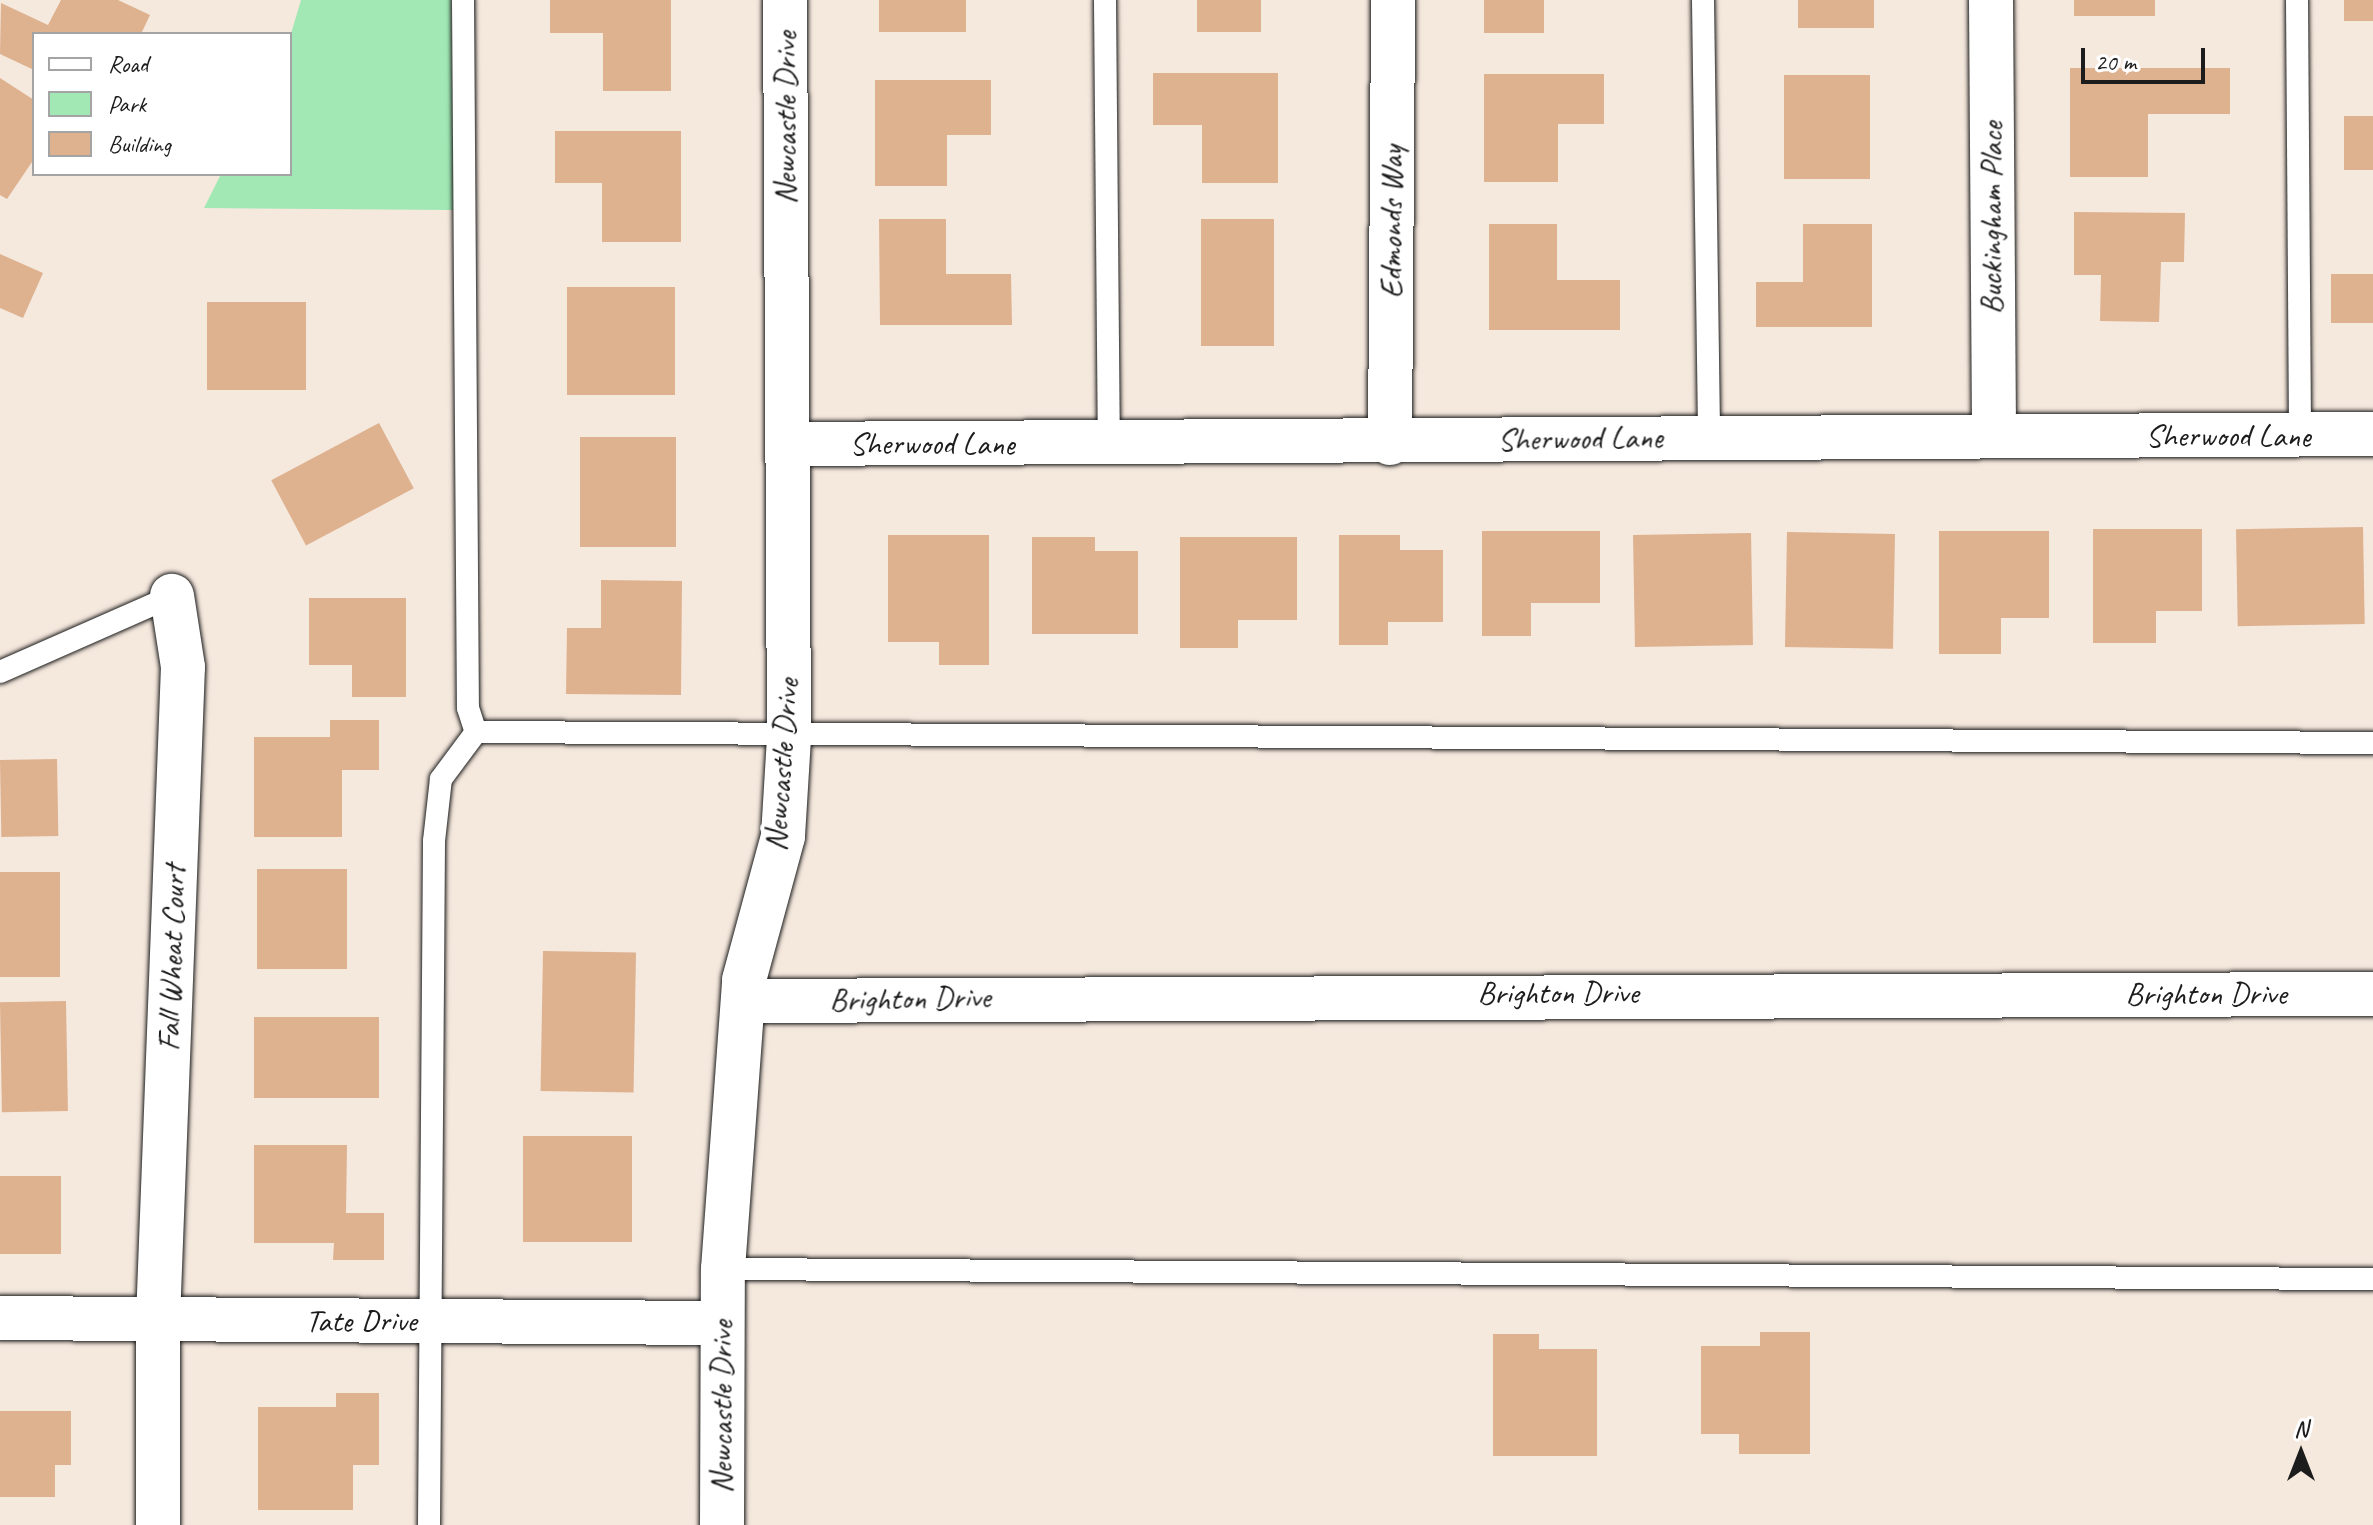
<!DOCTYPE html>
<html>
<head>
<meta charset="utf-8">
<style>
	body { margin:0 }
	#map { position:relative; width:2373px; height:1525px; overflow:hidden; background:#f5e8dd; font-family:Caveat,sans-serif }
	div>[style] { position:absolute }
	.green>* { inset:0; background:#a1e8b5 }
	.building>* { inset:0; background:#deb18f; transform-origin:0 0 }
	.roads { filter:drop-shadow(0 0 2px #1c1c1c) drop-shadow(0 0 2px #1c1c1c) }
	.service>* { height:22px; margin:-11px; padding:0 11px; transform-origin:11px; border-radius:11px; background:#fff }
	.minor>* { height:44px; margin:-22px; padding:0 22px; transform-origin:22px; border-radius:22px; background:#fff }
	span { translate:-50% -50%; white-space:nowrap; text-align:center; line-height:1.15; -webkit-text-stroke:8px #fff; paint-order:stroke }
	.street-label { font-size:32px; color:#1c1c1c }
	.legend { position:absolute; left:32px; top:32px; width:260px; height:144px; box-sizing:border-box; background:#fff; border:2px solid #a4a4a4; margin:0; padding:10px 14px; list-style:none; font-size:24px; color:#1c1c1c }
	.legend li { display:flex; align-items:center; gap:16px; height:40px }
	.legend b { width:40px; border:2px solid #a4a4a4 }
	.north { position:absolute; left:2261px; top:1413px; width:80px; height:80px; -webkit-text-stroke:6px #fff; paint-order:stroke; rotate:0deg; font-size:22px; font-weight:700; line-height:32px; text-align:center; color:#1c1c1c }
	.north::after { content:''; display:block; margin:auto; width:28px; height:36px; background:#1c1c1c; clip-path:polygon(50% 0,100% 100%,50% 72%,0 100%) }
	.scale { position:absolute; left:2081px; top:48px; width:124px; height:36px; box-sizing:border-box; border:4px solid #1c1c1c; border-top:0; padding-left:10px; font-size:24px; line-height:28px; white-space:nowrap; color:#1c1c1c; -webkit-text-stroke:6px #fff; paint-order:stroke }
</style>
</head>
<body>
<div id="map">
	<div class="green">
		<i style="clip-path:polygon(301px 0,451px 0,454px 210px,204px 208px,221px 174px,290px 174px,290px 37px)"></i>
	</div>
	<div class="building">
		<i style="clip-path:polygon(61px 0,118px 0,150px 15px,141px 34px,34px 34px,34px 70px,0 54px,1px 3px,48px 25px)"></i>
		<i style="clip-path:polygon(550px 0,671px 0,671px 91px,603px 91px,603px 33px,550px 33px)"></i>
		<i style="left:879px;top:0;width:87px;height:32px"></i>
		<i style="left:1197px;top:0;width:64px;height:32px"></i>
		<i style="left:1484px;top:0;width:60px;height:33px"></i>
		<i style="left:1798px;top:0;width:76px;height:28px"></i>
		<i style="left:2074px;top:0;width:81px;height:16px"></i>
		<i style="left:2344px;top:0;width:29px;height:21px"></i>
		<i style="clip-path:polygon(2070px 68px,2230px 68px,2230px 114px,2148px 114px,2148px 177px,2070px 177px)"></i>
		<i style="clip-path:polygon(1153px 73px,1278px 73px,1278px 183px,1202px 183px,1202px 125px,1153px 125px)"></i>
		<i style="clip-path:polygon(1484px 74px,1604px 74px,1604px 124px,1558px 124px,1558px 182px,1484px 182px)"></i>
		<i style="left:1784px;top:75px;width:86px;height:104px"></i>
		<i style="clip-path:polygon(0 78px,34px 100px,34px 159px,7px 199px,0 195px)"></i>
		<i style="clip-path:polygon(875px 80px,991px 80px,991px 135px,947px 135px,947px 186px,875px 186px)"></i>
		<i style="left:2344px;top:116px;width:29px;height:54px"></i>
		<i style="clip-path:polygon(555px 131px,681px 131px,681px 242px,602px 242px,602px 183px,555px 183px)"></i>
		<i style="clip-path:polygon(2074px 212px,2185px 213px,2184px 262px,2161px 262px,2159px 322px,2100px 321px,2101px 275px,2074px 275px)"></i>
		<i style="clip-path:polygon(879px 219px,946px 219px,946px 274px,1011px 274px,1012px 325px,880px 325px)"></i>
		<i style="left:1201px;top:219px;width:73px;height:127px"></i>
		<i style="clip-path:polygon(1489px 224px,1557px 224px,1557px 280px,1620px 280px,1620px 330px,1489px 330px)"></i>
		<i style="clip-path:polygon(1803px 224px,1872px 224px,1872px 327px,1756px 327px,1756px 282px,1803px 282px)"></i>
		<i style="clip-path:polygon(0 254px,43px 273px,23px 318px,0 308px)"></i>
		<i style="left:2331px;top:274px;width:42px;height:49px"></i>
		<i style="left:567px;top:287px;width:108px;height:108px"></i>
		<i style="left:207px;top:302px;width:99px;height:88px"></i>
		<i style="left:379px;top:423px;width:74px;height:122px;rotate:62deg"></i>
		<i style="left:580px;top:437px;width:96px;height:110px"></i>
		<i style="left:2363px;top:527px;width:97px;height:127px;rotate:89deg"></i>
		<i style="clip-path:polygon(2093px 529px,2202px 529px,2202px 611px,2156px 611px,2156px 643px,2093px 643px)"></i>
		<i style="clip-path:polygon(1482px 531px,1600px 531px,1600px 603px,1531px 603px,1531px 636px,1482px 636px)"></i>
		<i style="clip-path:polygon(1939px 531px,2049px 531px,2049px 618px,2001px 618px,2001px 654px,1939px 654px)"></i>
		<i style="left:1787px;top:532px;width:108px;height:115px;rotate:1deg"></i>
		<i style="left:1751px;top:533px;width:112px;height:118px;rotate:89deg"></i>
		<i style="clip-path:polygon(888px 535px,989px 535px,989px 665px,939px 665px,939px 642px,888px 642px)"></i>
		<i style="clip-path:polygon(1339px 535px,1400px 535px,1400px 550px,1443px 550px,1443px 622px,1388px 622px,1388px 645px,1339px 645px)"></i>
		<i style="clip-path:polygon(1032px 537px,1095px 537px,1095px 551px,1138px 551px,1138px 634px,1032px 634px)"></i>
		<i style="clip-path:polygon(1180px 537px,1297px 537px,1297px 620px,1238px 620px,1238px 648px,1180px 648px)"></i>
		<i style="clip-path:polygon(601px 580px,682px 581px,681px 695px,566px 694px,567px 628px,601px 628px)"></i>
		<i style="clip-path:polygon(309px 598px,406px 598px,406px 697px,352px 697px,352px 665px,309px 665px)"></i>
		<i style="clip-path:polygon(330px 720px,379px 720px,379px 770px,342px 770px,342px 837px,254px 837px,254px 737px,330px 737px)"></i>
		<i style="left:57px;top:759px;width:77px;height:57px;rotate:89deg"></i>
		<i style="left:257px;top:869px;width:90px;height:100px"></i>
		<i style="left:0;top:872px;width:60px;height:105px"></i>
		<i style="left:543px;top:951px;width:93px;height:140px;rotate:1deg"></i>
		<i style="left:66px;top:1001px;width:110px;height:66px;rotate:89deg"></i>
		<i style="left:254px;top:1017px;width:125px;height:81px"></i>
		<i style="left:523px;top:1136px;width:109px;height:106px"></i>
		<i style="clip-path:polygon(254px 1145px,347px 1145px,346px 1213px,384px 1213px,384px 1260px,333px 1260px,334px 1243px,254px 1243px)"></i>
		<i style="left:0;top:1176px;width:61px;height:78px"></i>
		<i style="clip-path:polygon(1760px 1332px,1810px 1332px,1810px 1454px,1739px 1454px,1739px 1434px,1701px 1434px,1701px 1346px,1760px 1346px)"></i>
		<i style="clip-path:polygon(1493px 1334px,1539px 1334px,1539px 1349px,1597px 1349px,1597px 1456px,1493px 1456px)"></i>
		<i style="clip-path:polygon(336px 1393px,379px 1393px,379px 1465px,353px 1465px,353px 1510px,258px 1510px,258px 1407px,336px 1407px)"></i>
		<i style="clip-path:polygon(0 1411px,71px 1411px,71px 1465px,55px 1465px,55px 1497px,0 1497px)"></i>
	</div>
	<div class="roads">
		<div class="service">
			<i style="left:463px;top:0;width:708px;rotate:89.6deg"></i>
			<i style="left:468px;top:708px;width:25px;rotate:72deg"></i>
			<i style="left:476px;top:732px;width:1897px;rotate:0.33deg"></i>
			<i style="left:1105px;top:0;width:443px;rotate:89.5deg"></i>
			<i style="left:1703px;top:0;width:436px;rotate:89.2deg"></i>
			<i style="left:2297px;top:0;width:436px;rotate:89.6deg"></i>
			<i style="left:0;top:672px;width:188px;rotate:-23.8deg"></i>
			<i style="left:723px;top:1269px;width:1650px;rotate:0.35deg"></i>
			<i style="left:429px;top:1525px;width:684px;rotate:-89.58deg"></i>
			<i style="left:434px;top:841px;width:62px;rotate:-83.6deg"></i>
			<i style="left:441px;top:779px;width:59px;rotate:-53.3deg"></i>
		</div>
		<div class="minor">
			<i style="left:1991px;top:0;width:436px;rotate:89.6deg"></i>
			<i style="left:1390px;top:443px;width:443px;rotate:-89.6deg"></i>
			<i style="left:787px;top:444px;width:1586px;rotate:-0.36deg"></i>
			<i style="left:743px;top:1001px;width:1630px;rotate:-0.25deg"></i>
			<i style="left:0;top:1318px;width:721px;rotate:0.4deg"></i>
			<i style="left:158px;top:1525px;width:205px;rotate:-90deg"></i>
			<i style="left:158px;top:1320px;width:653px;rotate:-87.81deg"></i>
			<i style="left:183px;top:667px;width:72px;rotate:-98.8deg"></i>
			<i style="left:722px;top:1525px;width:256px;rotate:-89.8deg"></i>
			<i style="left:723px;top:1269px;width:290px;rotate:-85.8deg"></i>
			<i style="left:744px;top:980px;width:149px;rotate:-74.8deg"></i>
			<i style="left:783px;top:836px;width:99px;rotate:-86.5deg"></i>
			<i style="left:789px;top:737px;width:737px;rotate:-90.31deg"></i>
		</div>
	</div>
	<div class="street-label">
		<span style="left:786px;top:118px;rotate:-90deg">Newcastle Drive</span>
		<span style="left:1992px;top:218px;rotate:-90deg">Buckingham Place</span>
		<span style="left:1392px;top:222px;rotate:-90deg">Edmonds Way</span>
		<span style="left:2228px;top:436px">Sherwood Lane</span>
		<span style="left:1580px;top:439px;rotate:-1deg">Sherwood Lane</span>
		<span style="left:932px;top:444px">Sherwood Lane</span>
		<span style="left:782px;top:765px;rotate:-86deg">Newcastle Drive</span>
		<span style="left:172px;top:958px;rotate:-88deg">Fall Wheat Court</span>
		<span style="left:1558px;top:993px">Brighton Drive</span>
		<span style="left:2206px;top:994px">Brighton Drive</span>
		<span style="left:910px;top:999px;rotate:-1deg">Brighton Drive</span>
		<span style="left:361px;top:1321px">Tate Drive</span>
		<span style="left:722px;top:1407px;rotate:-90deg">Newcastle Drive</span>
	</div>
	<ul class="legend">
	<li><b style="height:10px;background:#fff"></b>Road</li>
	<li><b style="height:22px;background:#a1e8b5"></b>Park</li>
	<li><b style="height:22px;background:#deb18f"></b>Building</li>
	</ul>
	<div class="north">N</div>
	<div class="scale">20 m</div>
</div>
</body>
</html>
